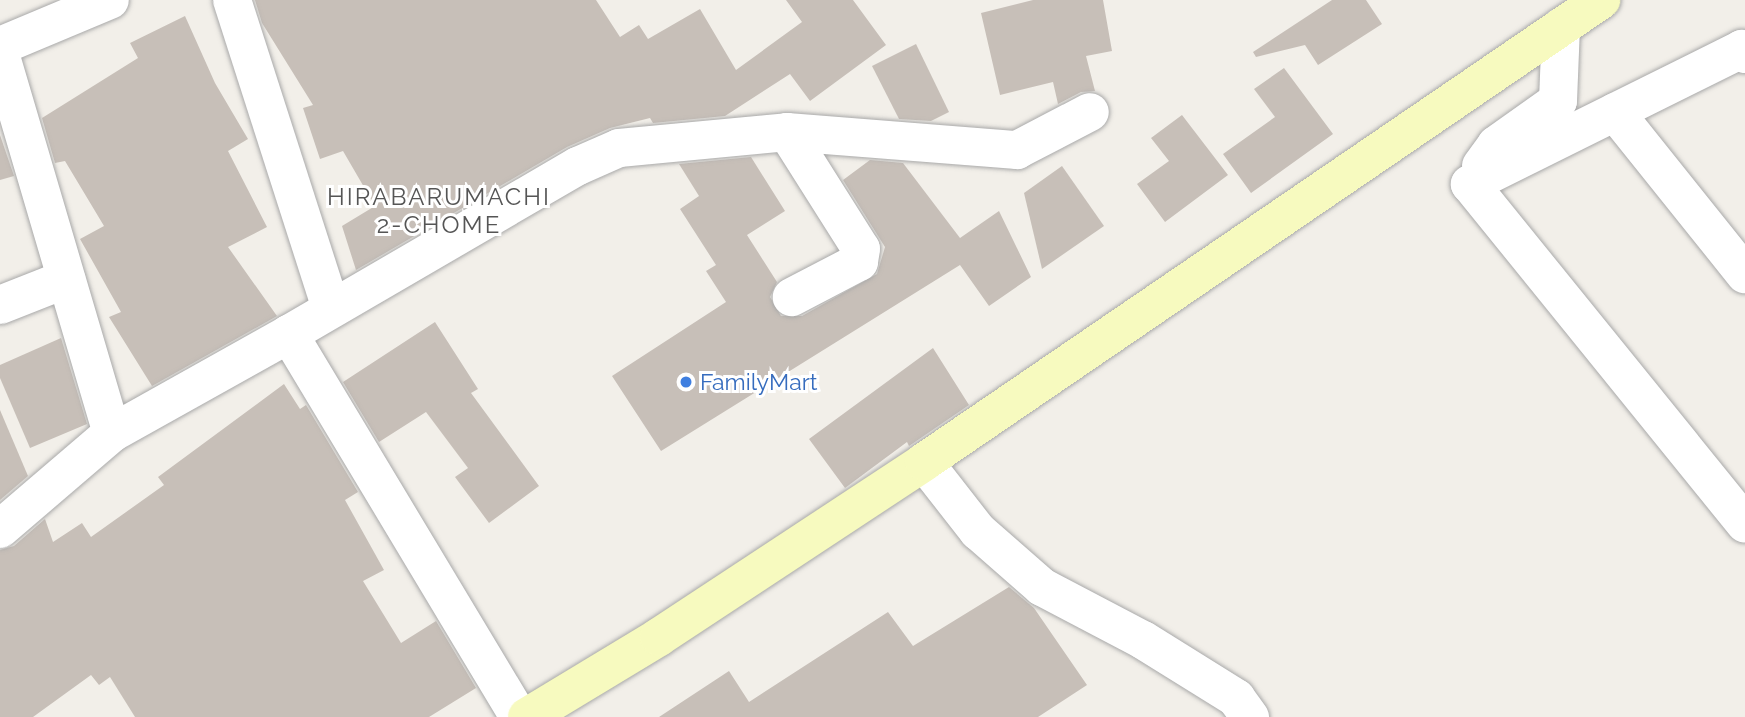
<!DOCTYPE html>
<html>
<head>
<meta charset="utf-8">
<style>
	body { margin:0 }
	#map { position:relative; width:1745px; height:717px; overflow:hidden; background:#f2efe9; font-family:Raleway,sans-serif }
	div>[style] { position:absolute }
	.building>* { inset:0; background:#c7bfb8 }
	.roads { filter:drop-shadow(0 0 2px #a9a9a9) drop-shadow(0 0 2px #a9a9a9) }
	.street>* { height:38px; margin:-19px; padding:0 19px; transform-origin:19px; border-radius:19px; background:#fff }
	.secondary>* { height:38px; margin:-19px; padding:0 19px; transform-origin:19px; border-radius:19px; background:#f7fabf }
	.dots>* { width:19px; height:19px; translate:-50% -50%; box-sizing:border-box; border:4px solid #fff; border-radius:50% }
	span { translate:-50% -50%; white-space:nowrap; text-align:center; line-height:1.15; -webkit-text-stroke:6px #fff; paint-order:stroke }
	.shop-label { font-size:23px; color:#366cbe }
	.left { translate:0 -50%; text-align:left }
	.neighbourhood-label { font-size:24px; color:#555; letter-spacing:2px }
</style>
</head>
<body>
<div id="map">
	<div class="building">
		<i style="clip-path:polygon(255px 0,596px 0,620px 37px,639px 25px,648px 39px,700px 9px,736px 70px,802px 22px,786px 0,853px 0,886px 45px,810px 101px,790px 74px,725px 116px,653px 123px,650px 118px,610px 128px,567px 147px,356px 270px,342px 226px,375px 206px,343px 151px,320px 159px,303px 108px,313px 105px,262px 23px)"></i>
		<i style="clip-path:polygon(1033px 0,1103px 0,1112px 51px,1086px 56px,1095px 91px,1081px 92px,1058px 104px,1053px 82px,1000px 95px,981px 13px)"></i>
		<i style="clip-path:polygon(1332px 0,1366px 0,1382px 24px,1318px 65px,1305px 45px,1256px 57px,1253px 52px)"></i>
		<i style="clip-path:polygon(185px 16px,215px 83px,248px 139px,228px 151px,267px 227px,228px 247px,277px 316px,152px 386px,109px 317px,121px 312px,80px 239px,104px 226px,65px 161px,55px 163px,42px 118px,138px 58px,130px 43px)"></i>
		<i style="clip-path:polygon(916px 44px,949px 112px,931px 121px,899px 119px,872px 66px)"></i>
		<i style="clip-path:polygon(1284px 68px,1333px 134px,1251px 193px,1223px 154px,1275px 117px,1254px 89px)"></i>
		<i style="clip-path:polygon(1182px 115px,1228px 175px,1165px 222px,1137px 184px,1169px 161px,1151px 138px)"></i>
		<i style="clip-path:polygon(0 135px,14px 176px,0 180px)"></i>
		<i style="clip-path:polygon(751px 157px,785px 211px,747px 235px,777px 282px,770px 297px,781px 316px,802px 316px,877px 274px,885px 247px,843px 180px,870px 160px,903px 163px,960px 238px,999px 211px,1031px 277px,989px 306px,960px 265px,661px 451px,612px 376px,726px 302px,706px 271px,716px 265px,680px 209px,699px 196px,679px 164px)"></i>
		<i style="clip-path:polygon(1062px 166px,1104px 226px,1042px 269px,1024px 193px)"></i>
		<i style="clip-path:polygon(435px 322px,478px 389px,471px 393px,539px 486px,489px 523px,455px 477px,468px 468px,426px 412px,379px 442px,343px 382px)"></i>
		<i style="clip-path:polygon(61px 338px,87px 424px,30px 448px,0 378px,0 365px)"></i>
		<i style="clip-path:polygon(933px 348px,969px 405px,909px 446px,907px 442px,845px 488px,809px 439px)"></i>
		<i style="clip-path:polygon(284px 384px,300px 409px,306px 405px,358px 492px,345px 500px,384px 570px,363px 581px,401px 643px,436px 621px,476px 688px,429px 717px,135px 717px,110px 677px,99px 685px,91px 675px,33px 717px,0 717px,0 550px,14px 546px,45px 519px,53px 542px,82px 523px,91px 537px,164px 485px,158px 477px)"></i>
		<i style="clip-path:polygon(0 410px,28px 476px,0 500px)"></i>
		<i style="clip-path:polygon(1009px 587px,1034px 608px,1087px 685px,1038px 717px,659px 717px,729px 671px,749px 702px,888px 612px,913px 646px)"></i>
	</div>
	<div class="roads">
		<div class="street">
			<i style="left:232px;top:0;width:324px;rotate:72.2deg"></i>
			<i style="left:0;top:46px;width:119px;rotate:-22.7deg"></i>
			<i style="left:0;top:53px;width:396px;rotate:73.6deg"></i>
			<i style="left:112px;top:433px;width:203px;rotate:-29.2deg"></i>
			<i style="left:1745px;top:54px;width:6px;rotate:-121deg"></i>
			<i style="left:1742px;top:49px;width:304px;rotate:153.6deg"></i>
			<i style="left:1470px;top:184px;width:437px;rotate:51deg"></i>
			<i style="left:1615px;top:112px;width:208px;rotate:51.3deg"></i>
			<i style="left:787px;top:132px;width:138px;rotate:57.7deg"></i>
			<i style="left:861px;top:249px;width:13px;rotate:99deg"></i>
			<i style="left:859px;top:262px;width:76px;rotate:152.4deg"></i>
			<i style="left:1481px;top:166px;width:26px;rotate:-54deg"></i>
			<i style="left:1496px;top:145px;width:76px;rotate:-35.4deg"></i>
			<i style="left:1558px;top:101px;width:74px;rotate:-87.7deg"></i>
			<i style="left:0;top:305px;width:71px;rotate:-21.5deg"></i>
			<i style="left:924px;top:462px;width:88px;rotate:52deg"></i>
			<i style="left:978px;top:531px;width:85px;rotate:41.2deg"></i>
			<i style="left:1042px;top:587px;width:114px;rotate:27.7deg"></i>
			<i style="left:1143px;top:640px;width:110px;rotate:31.9deg"></i>
			<i style="left:1236px;top:698px;width:24px;rotate:54deg"></i>
			<i style="left:0;top:529px;width:148px;rotate:-40.6deg"></i>
			<i style="left:519px;top:717px;width:447px;rotate:-121deg"></i>
			<i style="left:289px;top:334px;width:334px;rotate:-30.2deg"></i>
			<i style="left:578px;top:166px;width:45px;rotate:-23.7deg"></i>
			<i style="left:619px;top:148px;width:169px;rotate:-5.4deg"></i>
			<i style="left:787px;top:132px;width:231px;rotate:4.5deg"></i>
			<i style="left:1017px;top:150px;width:82px;rotate:-27.5deg"></i>
		</div>
		<div class="secondary">
			<i style="left:527px;top:717px;width:154px;rotate:-31.2deg"></i>
			<i style="left:659px;top:637px;width:318px;rotate:-33.4deg"></i>
			<i style="left:924px;top:462px;width:820px;rotate:-34.31deg"></i>
		</div>
	</div>
	<div class="dots">
		<i style="left:686px;top:382px;background:#3f7fe0"></i>
	</div>
	<div class="shop-label">
		<span class="left" style="left:700px;top:382px">FamilyMart</span>
	</div>
	<div class="neighbourhood-label">
		<span style="left:439px;top:211px">HIRABARUMACHI<br>2-CHOME</span>
	</div>
</div>
</body>
</html>
